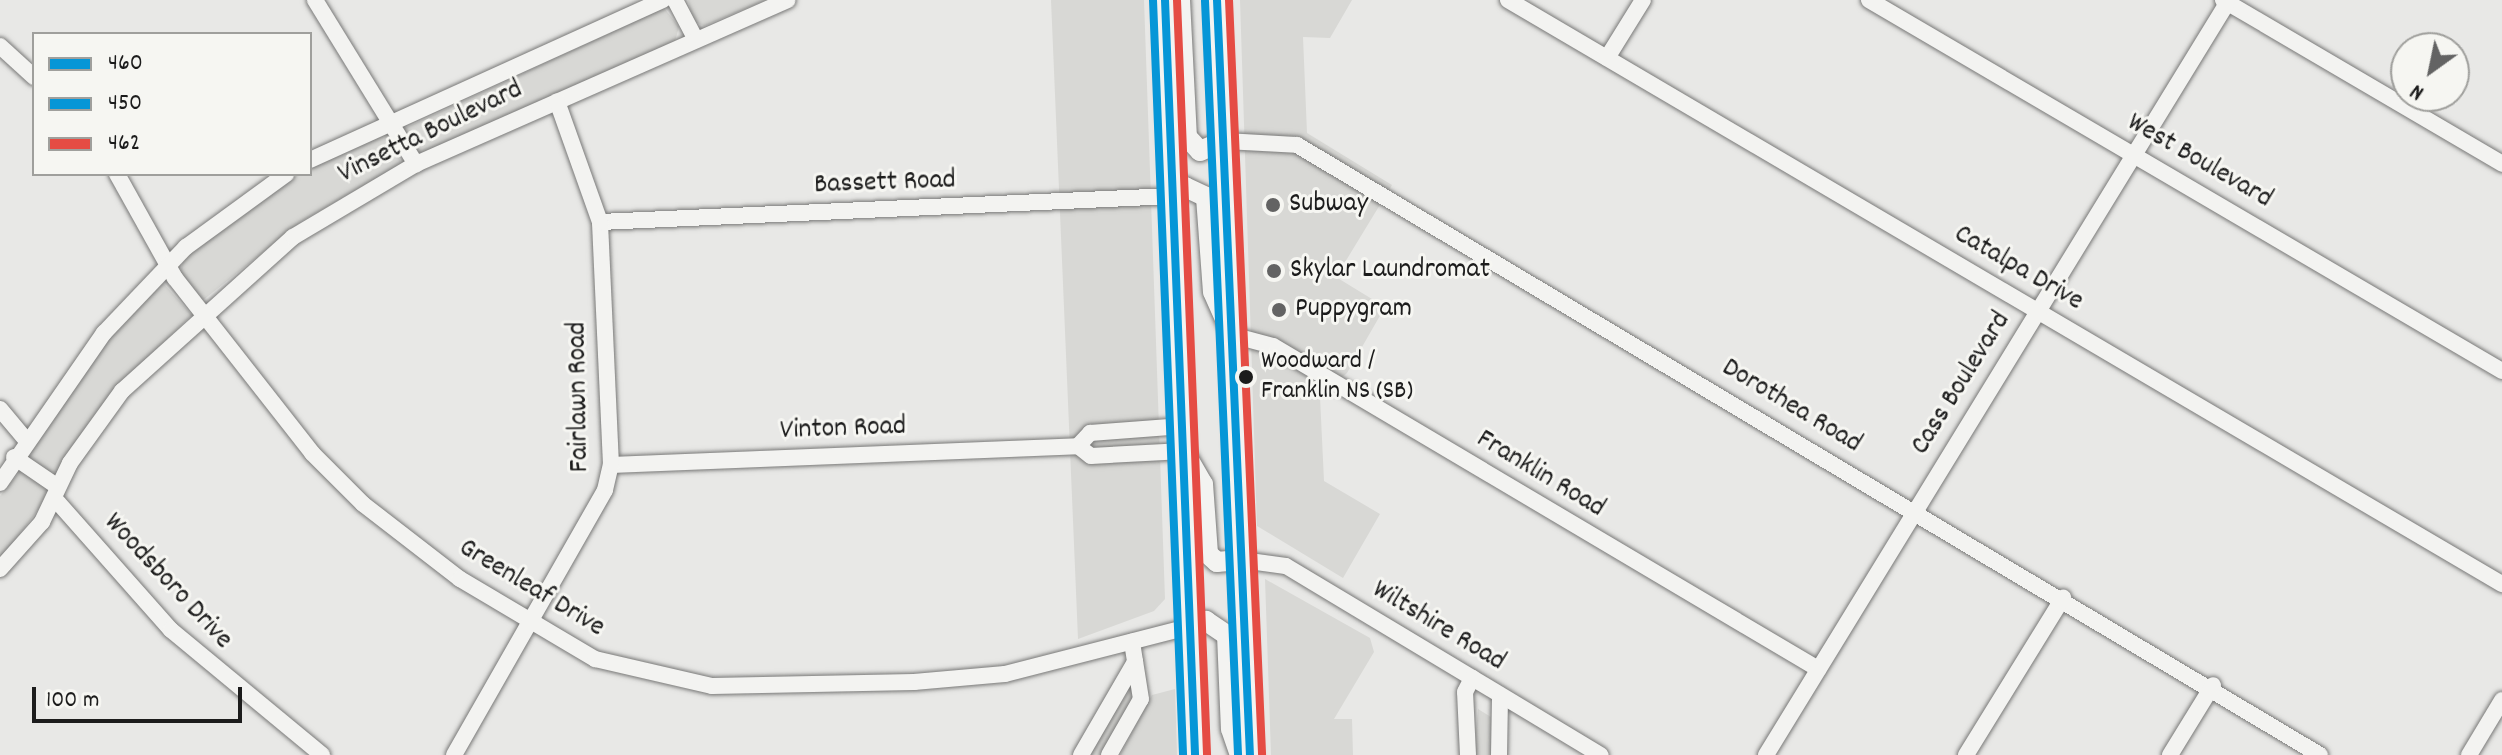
<!DOCTYPE html>
<html>
<head>
<meta charset="utf-8">
<style>
	body { margin:0 }
	#map { position:relative; width:2502px; height:755px; overflow:hidden; background:#e8e8e6; font-family:Dekko,sans-serif }
	div>[style] { position:absolute }
	.built>* { inset:0; background:#d8d8d5 }
	.roads { filter:drop-shadow(0 0 2px #787877) drop-shadow(0 0 2px #787877) }
	.minor>* { height:16px; margin:-8px; padding:0 8px; transform-origin:8px; border-radius:8px; background:#f3f3f1 }
	.major>* { height:20px; margin:-10px; padding:0 10px; transform-origin:10px; border-radius:10px; background:#f3f3f1 }
	.bus-1>* { height:8px; margin:-4px; padding:0 4px; transform-origin:4px; border-radius:4px; background:#0696d7 }
	.bus-2>* { height:8px; margin:-4px; padding:0 4px; transform-origin:4px; border-radius:4px; background:#0696d7 }
	.bus-3>* { height:8px; margin:-4px; padding:0 4px; transform-origin:4px; border-radius:4px; background:#e54c44 }
	.dots>* { width:22px; height:22px; translate:-50% -50%; box-sizing:border-box; border:4px solid #f6f6f2; border-radius:50% }
	span { translate:-50% -50%; white-space:nowrap; text-align:center; line-height:1.15; -webkit-text-stroke:6px #f6f6f2; paint-order:stroke }
	.bus-label { font-size:26px; color:#1c1c1c }
	.left { translate:0 -50%; text-align:left }
	.street-label { font-size:28px; color:#1c1c1c }
	.poi-label { font-size:28px; color:#1c1c1c }
	.legend { position:absolute; left:32px; top:32px; width:280px; height:144px; box-sizing:border-box; background:#f6f6f2; border:2px solid #9f9f9c; margin:0; padding:10px 14px; list-style:none; font-size:24px; color:#1c1c1c }
	.legend li { display:flex; align-items:center; gap:16px; height:40px }
	.legend b { width:40px; border:2px solid #9f9f9c }
	.north { position:absolute; left:2390px; top:32px; width:80px; height:80px; box-sizing:border-box; background:#f6f6f2; border:2px solid #9f9f9c; border-radius:50%; rotate:213deg; font-size:22px; font-weight:700; line-height:32px; text-align:center; color:#1c1c1c }
	.north::after { content:''; display:block; margin:auto; width:28px; height:36px; background:#636363; clip-path:polygon(50% 0,100% 100%,50% 72%,0 100%) }
	.scale { position:absolute; left:32px; top:687px; width:210px; height:36px; box-sizing:border-box; border:4px solid #1c1c1c; border-top:0; padding-left:10px; font-size:24px; line-height:28px; white-space:nowrap; color:#1c1c1c; -webkit-text-stroke:6px #f6f6f2; paint-order:stroke }
</style>
</head>
<body>
<div id="map">
	<div class="built">
		<i style="clip-path:polygon(688px 0,766px 0,704px 26px,693px 21px)"></i>
		<i style="clip-path:polygon(1051px 0,1144px 0,1165px 599px,1154px 611px,1078px 639px)"></i>
		<i style="clip-path:polygon(1240px 0,1352px 0,1330px 38px,1303px 37px,1307px 133px,1392px 185px,1336px 277px,1385px 307px,1347px 373px,1320px 397px,1324px 481px,1380px 514px,1343px 578px,1257px 526px)"></i>
		<i style="clip-path:polygon(664px 8px,679px 27px,675px 41px,426px 153px,416px 152px,403px 129px)"></i>
		<i style="clip-path:polygon(379px 132px,392px 134px,401px 164px,302px 221px,202px 301px,180px 274px,184px 256px,282px 184px)"></i>
		<i style="clip-path:polygon(163px 283px,192px 315px,125px 379px,59px 472px,46px 472px,26px 456px,87px 361px)"></i>
		<i style="clip-path:polygon(22px 469px,48px 488px,47px 498px,0 560px,0 496px)"></i>
		<i style="clip-path:polygon(1265px 579px,1370px 638px,1374px 652px,1334px 719px,1352px 719px,1353px 755px,1271px 755px)"></i>
		<i style="clip-path:polygon(1131px 688px,1133px 700px,1104px 755px,1087px 755px)"></i>
		<i style="clip-path:polygon(1175px 689px,1177px 755px,1120px 755px,1152px 695px)"></i>
		<i style="clip-path:polygon(1478px 709px,1491px 717px,1493px 755px,1474px 755px)"></i>
	</div>
	<div class="roads">
		<div class="minor">
			<i style="left:315px;top:0;width:193px;rotate:58.4deg"></i>
			<i style="left:675px;top:0;width:45px;rotate:62.3deg"></i>
			<i style="left:1508px;top:0;width:1153px;rotate:30.44deg"></i>
			<i style="left:1869px;top:0;width:734px;rotate:30.37deg"></i>
			<i style="left:2223px;top:0;width:324px;rotate:30.4deg"></i>
			<i style="left:0;top:46px;width:46px;rotate:42.4deg"></i>
			<i style="left:1607px;top:58px;width:68px;rotate:-58.2deg"></i>
			<i style="left:1224px;top:141px;width:73px;rotate:3.1deg"></i>
			<i style="left:1297px;top:145px;width:1191px;rotate:30.81deg"></i>
			<i style="left:310px;top:160px;width:388px;rotate:-24.4deg"></i>
			<i style="left:117px;top:174px;width:119px;rotate:60.9deg"></i>
			<i style="left:175px;top:278px;width:222px;rotate:51.9deg"></i>
			<i style="left:312px;top:453px;width:72px;rotate:45deg"></i>
			<i style="left:363px;top:504px;width:123px;rotate:37.7deg"></i>
			<i style="left:460px;top:579px;width:157px;rotate:30.7deg"></i>
			<i style="left:595px;top:659px;width:120px;rotate:13deg"></i>
			<i style="left:712px;top:686px;width:202px;rotate:-1.1deg"></i>
			<i style="left:914px;top:682px;width:91px;rotate:-5deg"></i>
			<i style="left:1005px;top:674px;width:193px;rotate:-14.4deg"></i>
			<i style="left:600px;top:222px;width:574px;rotate:-2.6deg"></i>
			<i style="left:1232px;top:335px;width:42px;rotate:15deg"></i>
			<i style="left:1273px;top:346px;width:634px;rotate:30.65deg"></i>
			<i style="left:0;top:409px;width:40px;rotate:50deg"></i>
			<i style="left:1078px;top:446px;width:18px;rotate:-47deg"></i>
			<i style="left:1090px;top:433px;width:93px;rotate:-4.3deg"></i>
			<i style="left:14px;top:457px;width:53px;rotate:34.3deg"></i>
			<i style="left:611px;top:465px;width:467px;rotate:-2.3deg"></i>
			<i style="left:1078px;top:446px;width:16px;rotate:38deg"></i>
			<i style="left:1091px;top:456px;width:93px;rotate:-3.1deg"></i>
			<i style="left:0;top:483px;width:183px;rotate:-55.3deg"></i>
			<i style="left:104px;top:333px;width:119px;rotate:-46.4deg"></i>
			<i style="left:186px;top:247px;width:124px;rotate:-36.1deg"></i>
			<i style="left:55px;top:499px;width:175px;rotate:48.5deg"></i>
			<i style="left:171px;top:630px;width:196px;rotate:39.6deg"></i>
			<i style="left:1242px;top:560px;width:44px;rotate:7.8deg"></i>
			<i style="left:1286px;top:566px;width:367px;rotate:31deg"></i>
			<i style="left:0;top:569px;width:63px;rotate:-48.2deg"></i>
			<i style="left:42px;top:522px;width:65px;rotate:-64.6deg"></i>
			<i style="left:70px;top:463px;width:89px;rotate:-54.2deg"></i>
			<i style="left:122px;top:391px;width:230px;rotate:-42deg"></i>
			<i style="left:293px;top:237px;width:143px;rotate:-30.7deg"></i>
			<i style="left:416px;top:164px;width:406px;rotate:-23.8deg"></i>
			<i style="left:454px;top:755px;width:305px;rotate:-60.3deg"></i>
			<i style="left:605px;top:490px;width:26px;rotate:-77deg"></i>
			<i style="left:611px;top:465px;width:243px;rotate:-92.6deg"></i>
			<i style="left:600px;top:222px;width:128px;rotate:-109.6deg"></i>
			<i style="left:1081px;top:755px;width:108px;rotate:-59.9deg"></i>
			<i style="left:1109px;top:755px;width:64px;rotate:-60.3deg"></i>
			<i style="left:1141px;top:699px;width:58px;rotate:-99deg"></i>
			<i style="left:1468px;top:755px;width:63px;rotate:-92.7deg"></i>
			<i style="left:1465px;top:692px;width:16px;rotate:-63deg"></i>
			<i style="left:1499px;top:755px;width:60px;rotate:-89deg"></i>
			<i style="left:1766px;top:755px;width:886px;rotate:-58.48deg"></i>
			<i style="left:1966px;top:755px;width:185px;rotate:-58.3deg"></i>
			<i style="left:2170px;top:755px;width:82px;rotate:-58.4deg"></i>
			<i style="left:2469px;top:755px;width:64px;rotate:-59deg"></i>
		</div>
		<div class="major">
			<i style="left:1165px;top:0;width:756px;rotate:87.72deg"></i>
			<i style="left:1180px;top:0;width:137px;rotate:87.1deg"></i>
			<i style="left:1187px;top:137px;width:19px;rotate:47deg"></i>
			<i style="left:1200px;top:151px;width:26px;rotate:-23deg"></i>
			<i style="left:1217px;top:0;width:756px;rotate:87.5deg"></i>
			<i style="left:1173px;top:196px;width:15px;rotate:-37deg"></i>
			<i style="left:1185px;top:187px;width:23px;rotate:25deg"></i>
			<i style="left:1206px;top:197px;width:95px;rotate:85.8deg"></i>
			<i style="left:1213px;top:292px;width:35px;rotate:66deg"></i>
			<i style="left:1186px;top:455px;width:34px;rotate:60deg"></i>
			<i style="left:1203px;top:484px;width:70px;rotate:85.9deg"></i>
			<i style="left:1208px;top:554px;width:12px;rotate:42deg"></i>
			<i style="left:1217px;top:562px;width:25px;rotate:-5deg"></i>
			<i style="left:1192px;top:626px;width:15px;rotate:-20deg"></i>
			<i style="left:1206px;top:621px;width:25px;rotate:34deg"></i>
			<i style="left:1227px;top:635px;width:94px;rotate:87.6deg"></i>
			<i style="left:1231px;top:729px;width:28px;rotate:71deg"></i>
		</div>
	</div>
	<div class="bus-1">
		<i style="left:1165px;top:0;width:756px;rotate:87.72deg"></i>
		<i style="left:1217px;top:0;width:756px;rotate:87.5deg"></i>
	</div>
	<div class="bus-2">
		<i style="left:1153px;top:0;width:756px;rotate:87.72deg"></i>
		<i style="left:1205px;top:1px;width:755px;rotate:87.49deg"></i>
	</div>
	<div class="bus-3">
		<i style="left:1177px;top:0;width:756px;rotate:87.72deg"></i>
		<i style="left:1229px;top:0;width:755px;rotate:87.49deg"></i>
	</div>
	<div class="dots">
		<i style="left:1273px;top:205px;background:#636363"></i>
		<i style="left:1274px;top:271px;background:#636363"></i>
		<i style="left:1279px;top:310px;background:#636363"></i>
		<i style="left:1246px;top:377px;background:#1c1c1c"></i>
	</div>
	<div class="bus-label">
		<span class="left" style="left:1261px;top:377px">Woodward /<br>Franklin NS (SB)</span>
	</div>
	<div class="street-label">
		<span style="left:431px;top:133px;rotate:-26deg">Vinsetta Boulevard</span>
		<span style="left:2199px;top:162px;rotate:30deg">West Boulevard</span>
		<span style="left:885px;top:184px;rotate:-2deg">Bassett Road</span>
		<span style="left:2018px;top:269px;rotate:30deg">Catalpa Drive</span>
		<span style="left:1962px;top:384px;rotate:-58deg">Cass Boulevard</span>
		<span style="left:580px;top:397px;rotate:-91deg">Fairlawn Road</span>
		<span style="left:1791px;top:407px;rotate:31deg">Dorothea Road</span>
		<span style="left:843px;top:430px;rotate:-2deg">Vinton Road</span>
		<span style="left:1540px;top:475px;rotate:31deg">Franklin Road</span>
		<span style="left:167px;top:582px;rotate:47deg">Woodsboro Drive</span>
		<span style="left:531px;top:589px;rotate:31deg">Greenleaf Drive</span>
		<span style="left:1438px;top:627px;rotate:31deg">Wiltshire Road</span>
	</div>
	<div class="poi-label">
		<span class="left" style="left:1289px;top:205px">Subway</span>
		<span class="left" style="left:1290px;top:271px">Skylar Laundromat</span>
		<span class="left" style="left:1295px;top:310px">Puppygram</span>
	</div>
	<ul class="legend">
	<li><b style="height:10px;background:#0696d7"></b>460</li>
	<li><b style="height:10px;background:#0696d7"></b>450</li>
	<li><b style="height:10px;background:#e54c44"></b>462</li>
	</ul>
	<div class="north">N</div>
	<div class="scale">100 m</div>
</div>
</body>
</html>
